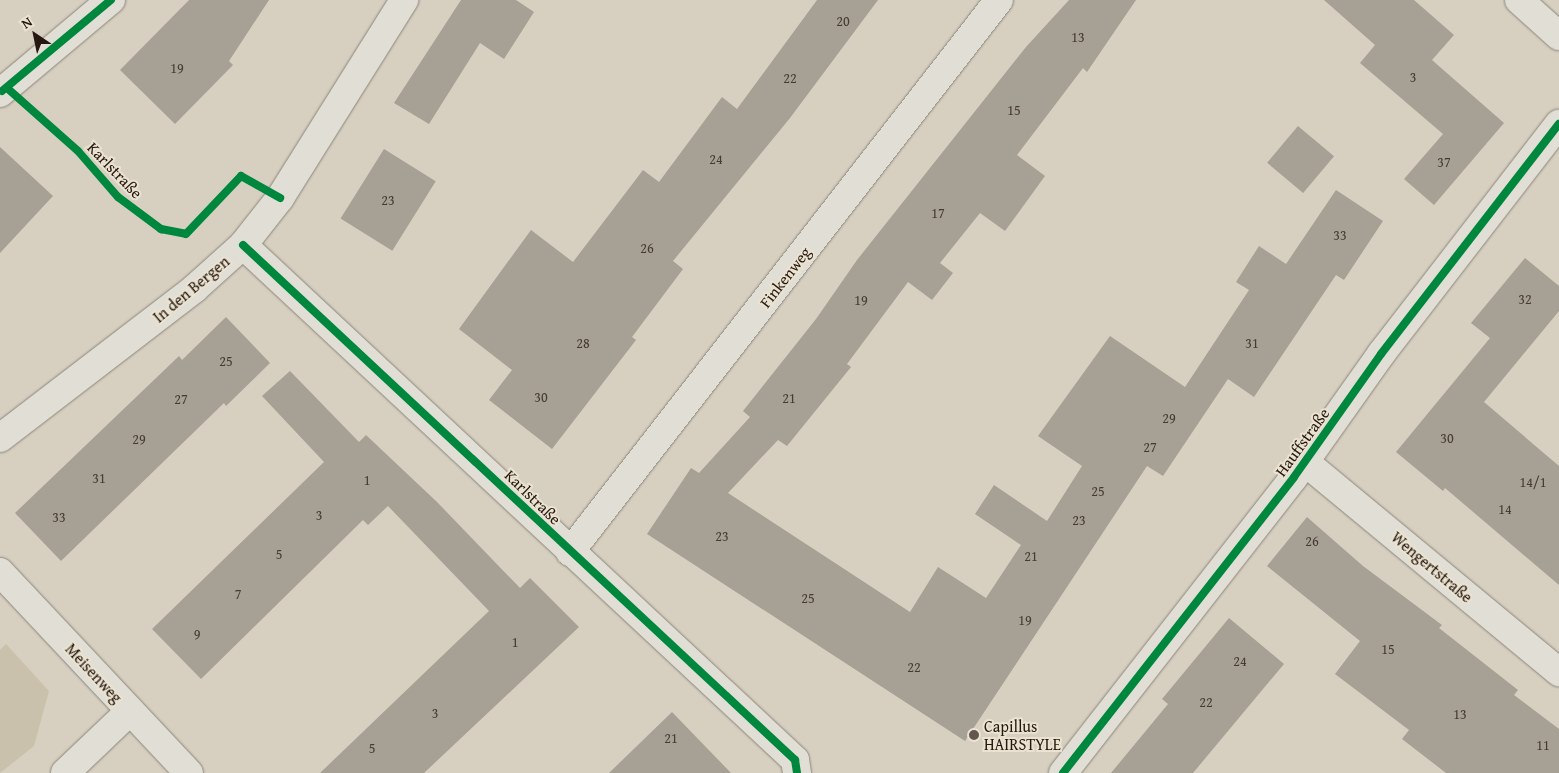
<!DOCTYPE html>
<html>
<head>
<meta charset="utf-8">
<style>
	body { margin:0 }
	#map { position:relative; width:1559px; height:773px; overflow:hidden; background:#d7d0c1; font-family:"Gentium Book Plus",serif }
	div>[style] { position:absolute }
	.green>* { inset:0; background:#cac1ac }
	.building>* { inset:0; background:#a6a095; transform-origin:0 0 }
	.roads { filter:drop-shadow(0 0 1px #8b857b) drop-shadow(0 0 1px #8b857b) }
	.street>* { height:28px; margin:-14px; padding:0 14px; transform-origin:14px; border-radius:14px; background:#e1ded5 }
	.cycleway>* { height:8px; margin:-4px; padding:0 4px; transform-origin:4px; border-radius:4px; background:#00873e }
	.dots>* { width:14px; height:14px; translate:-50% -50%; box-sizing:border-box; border:2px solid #ebe3d1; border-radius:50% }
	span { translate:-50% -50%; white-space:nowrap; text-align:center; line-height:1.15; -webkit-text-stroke:4px #ebe3d1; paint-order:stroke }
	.number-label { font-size:14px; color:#463a31 }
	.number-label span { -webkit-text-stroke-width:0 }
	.street-label { font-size:16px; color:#261810 }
	.poi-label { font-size:16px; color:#261810 }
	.left { translate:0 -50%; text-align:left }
	.north { position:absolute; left:10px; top:10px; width:50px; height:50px; -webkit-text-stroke:4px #ebe3d1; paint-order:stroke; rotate:326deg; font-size:14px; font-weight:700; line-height:20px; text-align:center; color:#261810 }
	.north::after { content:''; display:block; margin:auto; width:18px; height:22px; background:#261810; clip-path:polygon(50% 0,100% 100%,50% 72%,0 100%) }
</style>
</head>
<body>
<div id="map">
	<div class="green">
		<i style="clip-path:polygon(6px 644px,49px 691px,34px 746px,0 773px,0 650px)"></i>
	</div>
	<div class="building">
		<i style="clip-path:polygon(189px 0,269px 0,229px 61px,233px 65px,175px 124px,120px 70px)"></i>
		<i style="clip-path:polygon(461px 0,516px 0,534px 12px,504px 59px,480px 43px,429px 124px,394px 103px)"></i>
		<i style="clip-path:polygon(817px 0,878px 0,790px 118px,673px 261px,683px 269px,632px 337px,636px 340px,552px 449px,489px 400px,512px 370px,459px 329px,531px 230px,573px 262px,643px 170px,659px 182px,722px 97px,737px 109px)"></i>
		<i style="clip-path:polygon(1069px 0,1136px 0,1087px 72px,1083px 68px,1017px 155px,1045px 176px,1005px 231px,980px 213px,940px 263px,953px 273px,932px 300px,908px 282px,847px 364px,851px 367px,787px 446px,778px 440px,728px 493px,910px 612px,938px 567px,986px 598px,1021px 545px,975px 514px,994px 485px,1047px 521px,1082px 466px,1038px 436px,1110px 336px,1185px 387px,1249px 290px,1236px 282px,1259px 246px,1286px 264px,1336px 190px,1383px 221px,1344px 280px,1336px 275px,1254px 397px,1228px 379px,1163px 476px,1147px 466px,965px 741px,647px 534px,691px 468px,699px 473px,750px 417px,743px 411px,816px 319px,857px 260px,1026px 47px)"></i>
		<i style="clip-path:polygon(1324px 0,1414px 0,1454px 35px,1432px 60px,1504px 123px,1434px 205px,1404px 179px,1443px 134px,1360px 63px,1375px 45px)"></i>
		<i style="left:1298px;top:126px;width:47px;height:48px;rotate:40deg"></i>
		<i style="clip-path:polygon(0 147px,53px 196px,0 253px)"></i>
		<i style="left:384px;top:149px;width:61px;height:82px;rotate:32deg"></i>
		<i style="clip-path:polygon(1525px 258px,1559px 286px,1559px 311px,1484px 402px,1559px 466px,1559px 585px,1445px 488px,1443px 491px,1396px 452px,1490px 338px,1471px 323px)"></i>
		<i style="clip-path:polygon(226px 317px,270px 363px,226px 406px,224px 403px,61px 561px,15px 513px,179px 356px,182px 360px)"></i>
		<i style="clip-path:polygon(290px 371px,359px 442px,366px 435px,437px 502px,520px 588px,530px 578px,579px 627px,424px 773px,320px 773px,489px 611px,388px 506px,368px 525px,363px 520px,201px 679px,152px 629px,324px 462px,262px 396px)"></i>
		<i style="clip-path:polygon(1307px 517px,1363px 566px,1442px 625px,1439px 628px,1518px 690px,1514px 695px,1559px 729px,1559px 773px,1446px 773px,1402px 739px,1409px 730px,1335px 674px,1360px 641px,1267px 566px)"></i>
		<i style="clip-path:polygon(1229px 618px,1284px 664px,1193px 773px,1111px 773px,1168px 704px,1162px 699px)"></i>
		<i style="clip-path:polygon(672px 712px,731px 773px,609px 773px)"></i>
	</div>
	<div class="roads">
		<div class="street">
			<i style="left:1519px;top:0;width:54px;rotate:42deg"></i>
			<i style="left:0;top:93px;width:145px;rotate:-40deg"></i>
			<i style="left:243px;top:245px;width:755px;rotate:43.01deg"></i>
			<i style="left:795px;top:760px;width:13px;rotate:81deg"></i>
			<i style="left:0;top:438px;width:245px;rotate:-37.5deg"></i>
			<i style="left:194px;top:289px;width:66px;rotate:-41.9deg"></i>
			<i style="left:243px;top:245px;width:60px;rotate:-51.8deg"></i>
			<i style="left:280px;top:198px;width:234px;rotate:-57.9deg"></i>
			<i style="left:1305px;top:462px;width:330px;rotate:39.6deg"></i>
			<i style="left:570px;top:552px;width:699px;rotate:-52.15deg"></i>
			<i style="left:0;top:572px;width:276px;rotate:46.8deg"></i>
			<i style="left:65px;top:773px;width:90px;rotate:-43.6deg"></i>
			<i style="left:1063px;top:773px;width:375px;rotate:-52deg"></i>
			<i style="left:1294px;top:477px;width:151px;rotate:-54.7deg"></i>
			<i style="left:1381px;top:354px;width:291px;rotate:-52.3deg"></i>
		</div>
	</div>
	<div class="cycleway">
		<i style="left:7px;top:88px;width:95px;rotate:41.6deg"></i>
		<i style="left:78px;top:151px;width:61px;rotate:49deg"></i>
		<i style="left:118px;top:197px;width:54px;rotate:36.7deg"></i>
		<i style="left:161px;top:229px;width:25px;rotate:11deg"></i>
		<i style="left:186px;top:234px;width:80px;rotate:-46.5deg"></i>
		<i style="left:241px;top:176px;width:45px;rotate:29.4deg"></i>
		<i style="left:2px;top:91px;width:142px;rotate:-39.9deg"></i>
		<i style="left:243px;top:245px;width:755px;rotate:43.01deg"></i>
		<i style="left:795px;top:760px;width:13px;rotate:81deg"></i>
		<i style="left:1063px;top:773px;width:375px;rotate:-52deg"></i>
		<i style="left:1294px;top:477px;width:151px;rotate:-54.7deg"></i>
		<i style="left:1381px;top:354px;width:291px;rotate:-52.3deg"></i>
	</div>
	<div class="dots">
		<i style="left:974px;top:735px;background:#64584e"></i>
	</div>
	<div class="number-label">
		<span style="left:843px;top:21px">20</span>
		<span style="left:1078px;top:37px">13</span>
		<span style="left:177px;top:68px">19</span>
		<span style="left:1413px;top:77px">3</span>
		<span style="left:790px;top:78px">22</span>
		<span style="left:1014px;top:110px">15</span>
		<span style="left:716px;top:159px">24</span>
		<span style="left:1444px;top:162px">37</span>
		<span style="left:388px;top:200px">23</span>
		<span style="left:938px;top:213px">17</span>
		<span style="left:1340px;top:235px">33</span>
		<span style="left:647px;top:248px">26</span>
		<span style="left:1525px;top:299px">32</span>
		<span style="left:861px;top:300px">19</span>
		<span style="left:583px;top:343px">28</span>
		<span style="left:1252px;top:343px">31</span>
		<span style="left:226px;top:361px">25</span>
		<span style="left:541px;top:397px">30</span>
		<span style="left:789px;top:398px">21</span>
		<span style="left:181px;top:399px">27</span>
		<span style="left:1169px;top:418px">29</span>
		<span style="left:1447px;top:438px">30</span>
		<span style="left:139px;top:439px">29</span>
		<span style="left:1150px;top:447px">27</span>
		<span style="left:99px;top:478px">31</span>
		<span style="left:367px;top:480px">1</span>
		<span style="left:1533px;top:482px">14/1</span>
		<span style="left:1098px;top:491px">25</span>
		<span style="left:1505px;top:509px">14</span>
		<span style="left:319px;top:515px">3</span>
		<span style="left:59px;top:517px">33</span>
		<span style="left:1079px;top:520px">23</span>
		<span style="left:722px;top:536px">23</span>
		<span style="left:1312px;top:541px">26</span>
		<span style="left:279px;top:554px">5</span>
		<span style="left:1031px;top:556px">21</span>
		<span style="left:238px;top:594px">7</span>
		<span style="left:808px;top:598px">25</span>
		<span style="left:1025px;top:620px">19</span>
		<span style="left:197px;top:634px">9</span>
		<span style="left:515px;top:642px">1</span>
		<span style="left:1388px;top:649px">15</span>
		<span style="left:1240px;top:661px">24</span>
		<span style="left:914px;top:667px">22</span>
		<span style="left:1206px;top:702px">22</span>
		<span style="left:435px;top:713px">3</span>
		<span style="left:1460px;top:714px">13</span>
		<span style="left:671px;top:738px">21</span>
		<span style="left:1543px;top:745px">11</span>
		<span style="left:372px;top:748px">5</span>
	</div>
	<div class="street-label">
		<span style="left:115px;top:170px;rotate:46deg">Karlstraße</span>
		<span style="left:785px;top:277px;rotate:-52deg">Finkenweg</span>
		<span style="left:191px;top:289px;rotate:-40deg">In den Bergen</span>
		<span style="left:1302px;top:442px;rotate:-54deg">Hauffstraße</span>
		<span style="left:533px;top:497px;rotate:44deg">Karlstraße</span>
		<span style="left:1432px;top:567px;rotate:40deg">Wengertstraße</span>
		<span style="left:94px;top:673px;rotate:47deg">Meisenweg</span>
	</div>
	<div class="poi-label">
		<span class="left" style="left:984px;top:735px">Capillus<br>HAIRSTYLE</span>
	</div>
	<div class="north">N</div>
</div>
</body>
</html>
